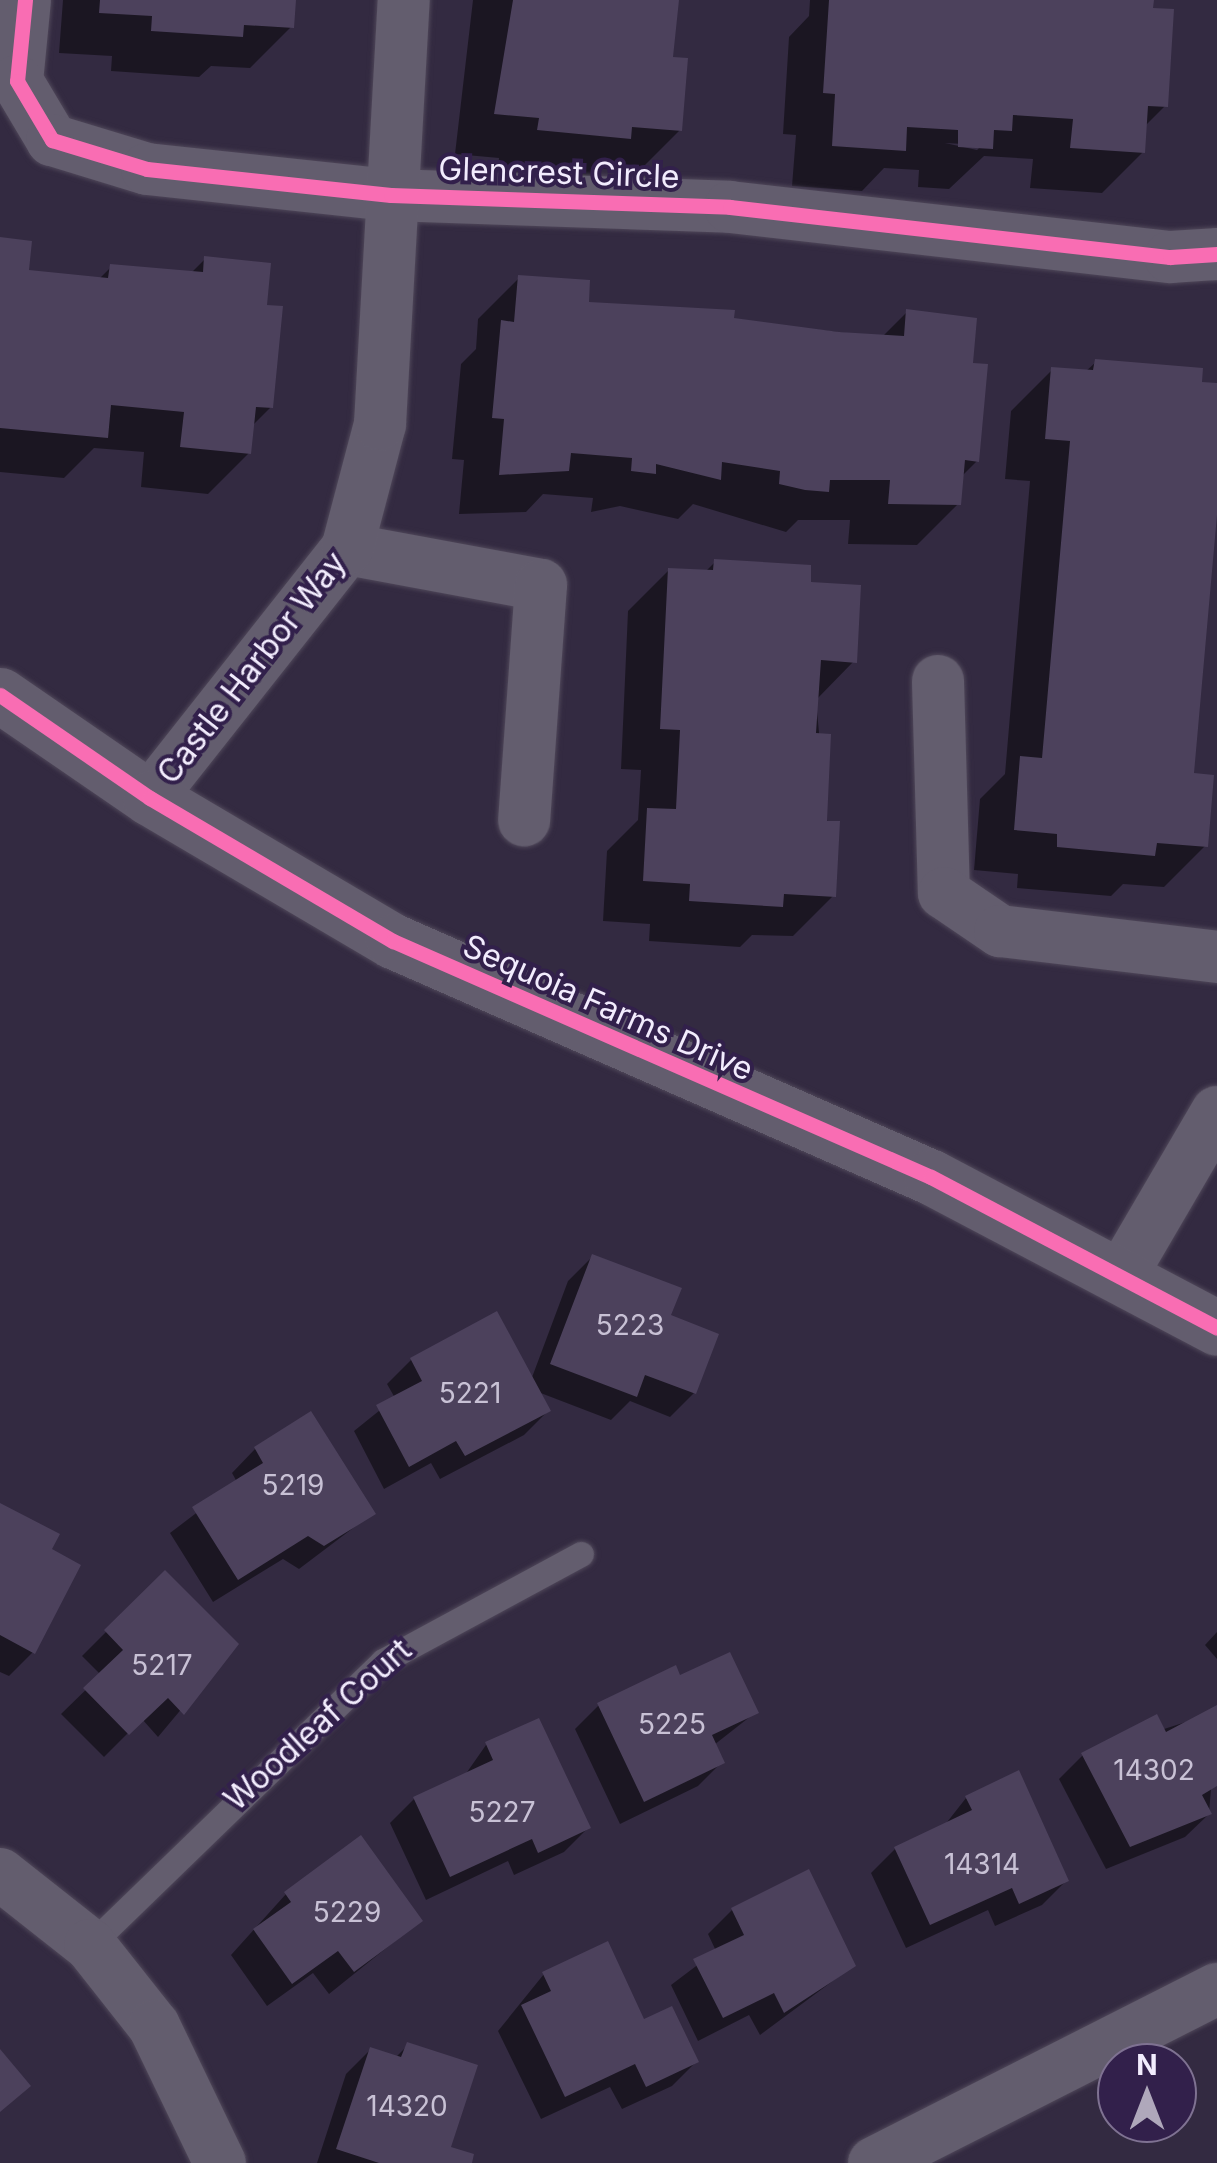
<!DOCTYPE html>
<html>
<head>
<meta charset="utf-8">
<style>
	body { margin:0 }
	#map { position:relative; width:1217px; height:2163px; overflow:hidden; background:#332a41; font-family:Inter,sans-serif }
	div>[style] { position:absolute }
	.shadow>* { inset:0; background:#0007 }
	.building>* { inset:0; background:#4c415c }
	.roads { filter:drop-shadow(0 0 2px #4f4759) drop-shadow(0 0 2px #4f4759) }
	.service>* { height:25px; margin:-12.5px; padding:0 12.5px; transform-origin:12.5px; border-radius:12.5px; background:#635d6e }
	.minor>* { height:52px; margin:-26px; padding:0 26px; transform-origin:26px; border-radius:26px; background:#635d6e }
	.tertiary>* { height:55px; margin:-27.5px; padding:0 27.5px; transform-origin:27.5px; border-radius:27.5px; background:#635d6e }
	.cycleway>* { height:15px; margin:-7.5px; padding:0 7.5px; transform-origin:7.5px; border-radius:7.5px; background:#f96db3 }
	span { translate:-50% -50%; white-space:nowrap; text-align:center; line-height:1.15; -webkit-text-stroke:8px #32204b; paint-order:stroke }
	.number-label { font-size:28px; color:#c8c1d5 }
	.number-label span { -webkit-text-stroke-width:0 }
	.street-label { font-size:32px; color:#f2ecfd }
	.north { position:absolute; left:1097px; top:2043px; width:100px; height:100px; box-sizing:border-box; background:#32204b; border:2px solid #7f7292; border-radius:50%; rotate:0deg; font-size:28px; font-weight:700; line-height:40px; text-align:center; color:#f2ecfd }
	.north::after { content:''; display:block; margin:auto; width:35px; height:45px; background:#afa8bb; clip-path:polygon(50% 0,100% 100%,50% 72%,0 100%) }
</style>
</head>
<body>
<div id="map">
	<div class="shadow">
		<i style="clip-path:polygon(63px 0,293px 0,291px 27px,250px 68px,211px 66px,199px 77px,111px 71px,112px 56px,59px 53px)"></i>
		<i style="clip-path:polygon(473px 0,676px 0,670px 59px,680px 130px,639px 171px,599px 168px,588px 179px,498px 170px,499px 158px,455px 154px)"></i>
		<i style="clip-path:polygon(evenodd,810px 0,1151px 0,1165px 106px,1144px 127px,1143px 152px,1102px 193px,1030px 188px,1033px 159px,984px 156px,949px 189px,918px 187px,919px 170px,884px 168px,862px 191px,792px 186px,796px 135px,783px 134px,789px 37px,809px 16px,810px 0,945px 143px,982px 145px,977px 150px,945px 143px)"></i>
		<i style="clip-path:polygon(0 240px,26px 272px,98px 280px,111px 267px,190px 274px,205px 259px,265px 307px,271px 407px,252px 426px,249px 453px,208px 494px,141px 487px,144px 452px,94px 448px,64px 478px,0 472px)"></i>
		<i style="clip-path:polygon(519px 278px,586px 304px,882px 337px,907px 312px,970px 366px,977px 461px,961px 477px,958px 504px,917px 545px,848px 544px,850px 520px,798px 520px,786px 532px,693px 504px,678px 519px,620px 506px,591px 512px,593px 498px,543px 494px,526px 512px,459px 514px,464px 460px,452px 459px,461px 364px,476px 349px,478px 319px)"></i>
		<i style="clip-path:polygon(1096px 362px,1217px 386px,1191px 775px,1205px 846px,1164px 887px,1123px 884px,1111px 896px,1017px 888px,1018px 874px,974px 870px,980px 799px,1005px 774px,1030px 481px,1005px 479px,1011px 411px,1052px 370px,1085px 372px)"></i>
		<i style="clip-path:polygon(715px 562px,808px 584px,854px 661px,816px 700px,834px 895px,793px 936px,752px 935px,740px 947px,649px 941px,650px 924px,603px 921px,607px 851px,638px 820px,641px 770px,621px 769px,628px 611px,669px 570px,705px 572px)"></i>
		<i style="clip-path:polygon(592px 1257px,668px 1317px,694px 1393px,670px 1417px,630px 1401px,611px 1420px,538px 1392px,548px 1411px,524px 1435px,440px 1479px,431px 1463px,384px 1489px,354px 1431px,395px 1398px,387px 1384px,411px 1360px,496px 1315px,531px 1380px,568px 1281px)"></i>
		<i style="clip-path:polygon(255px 1449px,373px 1513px,299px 1569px,283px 1559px,213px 1602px,170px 1533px,237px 1482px,232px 1473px)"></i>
		<i style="clip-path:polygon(0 1506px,48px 1550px,33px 1652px,9px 1676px,0 1672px)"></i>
		<i style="clip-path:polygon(165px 1573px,235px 1645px,158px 1737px,142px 1719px,104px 1757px,61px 1714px,101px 1675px,82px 1656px)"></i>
		<i style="clip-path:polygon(1217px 1632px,1217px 1659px,1205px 1645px)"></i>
		<i style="clip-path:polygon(679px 1678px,756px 1712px,714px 1745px,722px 1762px,698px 1786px,620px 1824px,575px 1729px,599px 1705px)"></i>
		<i style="clip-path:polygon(1217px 1712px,1209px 1814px,1185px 1837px,1106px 1869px,1059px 1779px,1083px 1755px)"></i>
		<i style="clip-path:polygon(538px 1721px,588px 1828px,564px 1852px,514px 1875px,508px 1861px,426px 1900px,390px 1823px,414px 1799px,465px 1775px,486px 1745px)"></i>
		<i style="clip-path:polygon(966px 1798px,1066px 1881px,1042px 1905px,995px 1926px,988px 1910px,906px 1948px,871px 1873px,895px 1849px,944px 1826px)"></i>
		<i style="clip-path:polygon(286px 1894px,420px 1921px,329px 1994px,313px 1973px,267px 2006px,231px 1955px)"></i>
		<i style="clip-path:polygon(732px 1910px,853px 1966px,760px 2035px,749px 2015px,698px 2041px,671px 1985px,716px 1951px,708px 1934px)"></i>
		<i style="clip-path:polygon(544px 1974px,643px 2023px,696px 2062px,672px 2086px,622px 2109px,610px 2087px,541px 2119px,498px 2031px)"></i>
		<i style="clip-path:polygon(408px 2045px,448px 2149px,469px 2163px,317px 2163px,346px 2074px,370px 2050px,395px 2058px)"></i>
	</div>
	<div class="building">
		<i style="clip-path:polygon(100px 0,296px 0,294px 28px,244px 25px,243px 37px,151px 31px,152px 16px,99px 13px)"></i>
		<i style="clip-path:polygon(513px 0,679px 0,673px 57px,688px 58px,682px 131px,632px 127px,631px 139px,537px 130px,539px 118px,494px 114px)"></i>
		<i style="clip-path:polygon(829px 0,1154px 0,1153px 8px,1174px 9px,1168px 107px,1148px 106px,1145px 153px,1070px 148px,1073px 119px,1013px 115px,1012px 131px,994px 130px,993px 149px,958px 147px,958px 130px,907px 127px,906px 151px,832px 146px,835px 94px,823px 93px)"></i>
		<i style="clip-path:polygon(0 237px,32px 241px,29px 270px,108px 278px,110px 264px,203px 272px,204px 256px,271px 263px,267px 305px,283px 306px,273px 408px,256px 407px,251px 454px,180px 447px,184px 412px,111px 405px,108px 438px,0 428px)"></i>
		<i style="clip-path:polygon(518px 275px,590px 280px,589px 302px,735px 310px,734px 318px,839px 332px,904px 336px,906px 309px,977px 318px,973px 363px,988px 364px,979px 462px,965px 460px,961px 505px,888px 504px,890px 480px,830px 480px,829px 492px,805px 490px,779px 484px,780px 471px,722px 462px,721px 480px,656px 464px,656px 474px,631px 471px,632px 458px,571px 453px,569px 471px,499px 475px,504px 419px,492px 418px,501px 320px,514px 322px)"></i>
		<i style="clip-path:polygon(1095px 359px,1203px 368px,1202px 382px,1217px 383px,1217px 515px,1194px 773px,1214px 775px,1208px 847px,1157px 843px,1155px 856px,1057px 847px,1057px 834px,1014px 830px,1020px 756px,1042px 758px,1070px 441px,1045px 439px,1051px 367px,1093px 370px)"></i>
		<i style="clip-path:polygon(714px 559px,811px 565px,811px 582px,861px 585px,857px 663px,821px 660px,816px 733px,831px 734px,827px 821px,840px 821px,836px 897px,784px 894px,783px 907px,689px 901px,690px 884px,643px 881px,647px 808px,676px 809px,680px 730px,660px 729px,668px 568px,713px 570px)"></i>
		<i style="clip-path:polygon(592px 1254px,682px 1288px,671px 1315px,719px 1334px,696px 1394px,645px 1375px,637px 1397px,550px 1364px)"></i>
		<i style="clip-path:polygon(497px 1311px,551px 1411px,465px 1456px,456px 1441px,409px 1467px,376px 1405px,422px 1381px,410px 1358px)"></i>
		<i style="clip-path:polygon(311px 1411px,376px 1514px,324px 1546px,308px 1536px,238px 1580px,192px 1507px,263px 1463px,254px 1447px)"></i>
		<i style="clip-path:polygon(0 1503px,60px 1534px,52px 1549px,81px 1565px,35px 1654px,0 1635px)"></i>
		<i style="clip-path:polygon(165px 1570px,239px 1644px,184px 1715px,168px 1698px,129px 1735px,83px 1688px,123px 1650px,104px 1630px)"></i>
		<i style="clip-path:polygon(730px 1652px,759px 1713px,712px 1735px,725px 1763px,644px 1802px,597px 1703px,676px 1665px,680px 1675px)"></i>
		<i style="clip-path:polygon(1217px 1705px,1217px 1786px,1202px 1795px,1212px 1814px,1130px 1847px,1081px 1753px,1157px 1714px,1166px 1732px)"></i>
		<i style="clip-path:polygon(539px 1718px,591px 1828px,538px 1853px,532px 1839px,450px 1877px,413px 1797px,493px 1760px,485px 1742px)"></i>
		<i style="clip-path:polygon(1019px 1770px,1069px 1881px,1019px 1904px,1012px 1888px,930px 1925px,894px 1847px,972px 1810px,965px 1796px)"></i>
		<i style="clip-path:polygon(361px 1835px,423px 1921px,354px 1972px,338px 1951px,292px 1984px,253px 1929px,291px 1902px,284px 1892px)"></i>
		<i style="clip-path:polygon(809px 1869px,856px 1966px,784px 2013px,774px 1993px,723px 2018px,693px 1959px,744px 1935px,731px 1908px)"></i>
		<i style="clip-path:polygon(608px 1941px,644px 2019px,672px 2006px,699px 2062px,646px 2087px,635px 2064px,565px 2097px,521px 2005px,551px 1991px,542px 1972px)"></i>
		<i style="clip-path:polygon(407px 2042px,478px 2065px,451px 2147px,474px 2154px,472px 2163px,379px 2163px,336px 2149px,370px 2047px,401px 2057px)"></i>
		<i style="clip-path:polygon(0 2049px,31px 2086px,0 2112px)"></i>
	</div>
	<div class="roads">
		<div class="service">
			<i style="left:90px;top:1945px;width:408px;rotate:-44.1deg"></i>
			<i style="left:383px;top:1661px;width:225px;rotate:-28.4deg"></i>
		</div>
		<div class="minor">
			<i style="left:25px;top:0;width:81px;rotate:95.6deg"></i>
			<i style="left:17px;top:81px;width:69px;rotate:59.3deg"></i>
			<i style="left:52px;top:140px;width:99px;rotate:17deg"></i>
			<i style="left:147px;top:169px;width:245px;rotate:6.1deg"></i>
			<i style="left:391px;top:195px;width:339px;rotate:2deg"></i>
			<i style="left:730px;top:207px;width:443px;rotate:6.5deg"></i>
			<i style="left:1170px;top:257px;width:47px;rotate:-3.7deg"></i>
			<i style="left:347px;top:549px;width:197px;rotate:10.5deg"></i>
			<i style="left:541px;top:585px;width:236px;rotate:94.1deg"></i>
			<i style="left:938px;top:681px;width:212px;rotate:88.4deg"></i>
			<i style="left:944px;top:893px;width:68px;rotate:34.2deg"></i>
			<i style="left:1000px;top:931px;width:219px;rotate:6.8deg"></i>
			<i style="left:150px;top:798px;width:318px;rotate:-51.7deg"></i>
			<i style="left:347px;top:549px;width:129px;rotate:-75.2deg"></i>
			<i style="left:380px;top:424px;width:425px;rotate:-86.8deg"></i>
			<i style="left:1121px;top:1276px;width:190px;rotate:-59.7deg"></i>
			<i style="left:0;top:1874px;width:115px;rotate:38.3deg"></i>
			<i style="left:90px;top:1945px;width:103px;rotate:51.7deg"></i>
			<i style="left:154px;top:2026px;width:152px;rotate:64.3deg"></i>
			<i style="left:874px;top:2163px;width:385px;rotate:-26.9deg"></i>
		</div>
		<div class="tertiary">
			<i style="left:0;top:695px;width:182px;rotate:34.5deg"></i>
			<i style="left:150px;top:798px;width:282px;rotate:30.5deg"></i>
			<i style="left:393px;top:941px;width:587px;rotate:23.69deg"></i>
			<i style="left:931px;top:1177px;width:323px;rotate:27.8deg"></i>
		</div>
	</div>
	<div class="cycleway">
		<i style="left:25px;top:0;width:81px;rotate:95.6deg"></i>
		<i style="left:17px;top:81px;width:69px;rotate:59.3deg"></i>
		<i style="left:52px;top:140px;width:99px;rotate:17deg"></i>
		<i style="left:147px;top:169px;width:245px;rotate:6.1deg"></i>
		<i style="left:391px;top:195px;width:339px;rotate:2deg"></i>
		<i style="left:730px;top:207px;width:443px;rotate:6.5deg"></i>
		<i style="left:1170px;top:257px;width:47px;rotate:-3.7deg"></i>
		<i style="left:0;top:695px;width:182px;rotate:34.5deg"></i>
		<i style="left:150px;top:798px;width:282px;rotate:30.5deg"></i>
		<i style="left:393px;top:941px;width:587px;rotate:23.69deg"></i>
		<i style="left:931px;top:1177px;width:323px;rotate:27.8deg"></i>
	</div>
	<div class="number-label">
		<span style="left:630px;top:1325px">5223</span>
		<span style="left:470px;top:1393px">5221</span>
		<span style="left:293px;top:1485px">5219</span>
		<span style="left:162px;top:1665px">5217</span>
		<span style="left:672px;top:1724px">5225</span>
		<span style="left:1154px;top:1770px">14302</span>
		<span style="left:502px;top:1812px">5227</span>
		<span style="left:982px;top:1864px">14314</span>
		<span style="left:347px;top:1912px">5229</span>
		<span style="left:407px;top:2106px">14320</span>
	</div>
	<div class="street-label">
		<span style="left:559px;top:173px;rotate:2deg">Glencrest Circle</span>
		<span style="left:252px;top:668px;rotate:-52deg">Castle Harbor Way</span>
		<span style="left:608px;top:1008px;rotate:24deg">Sequoia Farms Drive</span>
		<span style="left:318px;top:1725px;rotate:-42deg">Woodleaf Court</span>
	</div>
	<div class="north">N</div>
</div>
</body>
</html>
